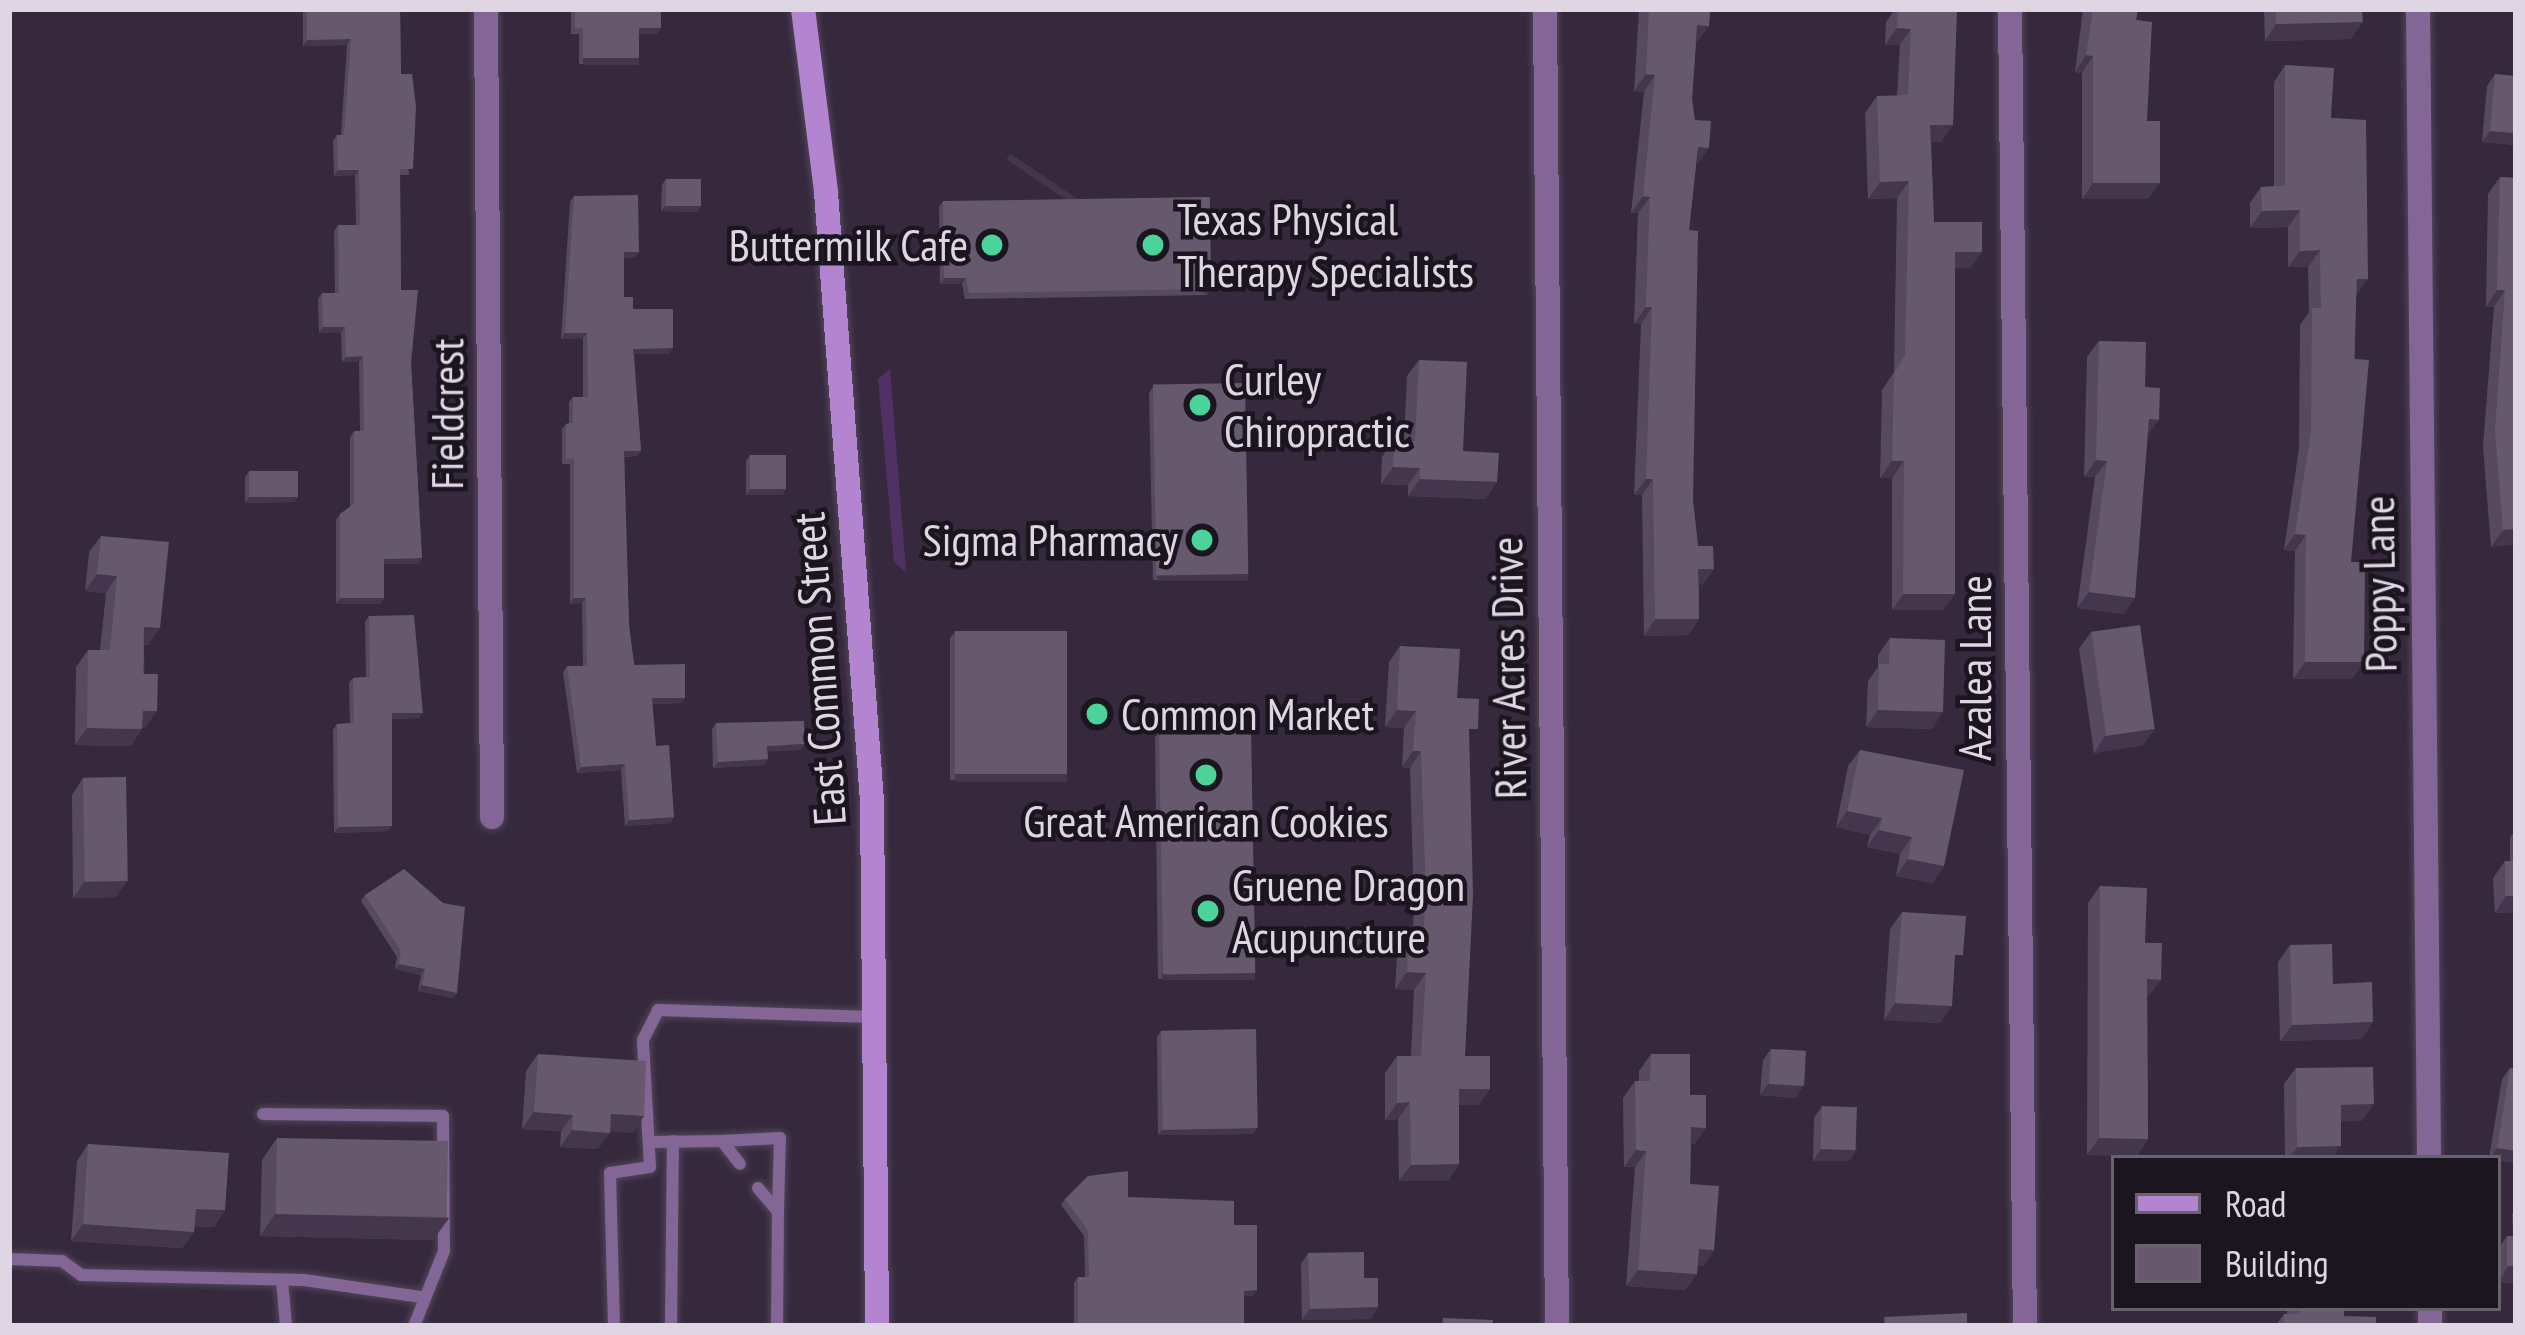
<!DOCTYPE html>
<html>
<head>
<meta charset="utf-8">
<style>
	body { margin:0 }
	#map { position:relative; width:2525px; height:1335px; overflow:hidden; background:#36293e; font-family:"PT Sans Narrow",sans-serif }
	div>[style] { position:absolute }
	.green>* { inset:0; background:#513164 }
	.roads { filter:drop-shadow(0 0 3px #514558) drop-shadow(0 0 3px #514558) }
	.lane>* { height:12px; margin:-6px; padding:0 6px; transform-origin:6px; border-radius:6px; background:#836696 }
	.street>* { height:24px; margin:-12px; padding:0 12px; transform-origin:12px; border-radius:12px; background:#836696 }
	.secondary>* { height:24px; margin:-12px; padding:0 12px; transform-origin:12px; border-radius:12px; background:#b384d0 }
	.wall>* { inset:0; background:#574a60 }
	.shaded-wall>* { inset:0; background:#44364c; transform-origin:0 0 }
	.building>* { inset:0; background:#66596e; transform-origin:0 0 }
	.dots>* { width:33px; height:33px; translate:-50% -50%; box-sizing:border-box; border:6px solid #1a151e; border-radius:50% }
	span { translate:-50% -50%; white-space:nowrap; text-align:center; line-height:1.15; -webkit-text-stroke:9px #1a151e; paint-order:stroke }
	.poi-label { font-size:45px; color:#ded6e3 }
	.left { translate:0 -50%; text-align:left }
	.right { translate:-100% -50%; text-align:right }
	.street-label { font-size:45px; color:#ded6e3 }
	.frame { position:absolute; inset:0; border:12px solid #ded6e3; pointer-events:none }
	.legend { position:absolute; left:2111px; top:1155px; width:390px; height:156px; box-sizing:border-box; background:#1a151e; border:3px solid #68626d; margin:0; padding:15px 21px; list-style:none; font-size:36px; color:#ded6e3 }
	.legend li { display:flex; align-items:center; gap:24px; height:60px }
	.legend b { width:60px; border:3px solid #68626d }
</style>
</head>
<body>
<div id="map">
	<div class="green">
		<i style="clip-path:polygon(890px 369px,906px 572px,894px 562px,883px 434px,878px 379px)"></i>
	</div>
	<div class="roads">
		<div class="lane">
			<i style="left:263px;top:1114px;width:180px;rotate:0.6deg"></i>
			<i style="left:443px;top:1116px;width:135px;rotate:89.6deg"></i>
			<i style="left:444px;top:1251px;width:81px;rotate:111.8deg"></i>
			<i style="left:722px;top:1141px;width:58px;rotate:-3deg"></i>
			<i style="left:780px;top:1138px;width:73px;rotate:91.6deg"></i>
			<i style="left:649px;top:1142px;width:73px;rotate:-0.8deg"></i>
			<i style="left:722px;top:1141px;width:29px;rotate:52deg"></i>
			<i style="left:758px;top:1188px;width:31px;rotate:50deg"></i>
			<i style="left:778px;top:1212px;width:114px;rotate:90.5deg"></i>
			<i style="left:9px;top:1259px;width:53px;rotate:2.2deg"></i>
			<i style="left:62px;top:1261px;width:24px;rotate:36deg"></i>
			<i style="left:81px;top:1275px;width:223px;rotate:1.3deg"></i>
			<i style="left:304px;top:1280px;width:117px;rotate:8.3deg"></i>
			<i style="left:282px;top:1280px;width:46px;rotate:85deg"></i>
			<i style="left:614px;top:1326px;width:153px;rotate:-91.5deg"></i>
			<i style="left:610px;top:1173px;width:40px;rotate:-8.5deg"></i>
			<i style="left:650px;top:1167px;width:127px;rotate:-93.2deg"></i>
			<i style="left:643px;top:1040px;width:34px;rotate:-63deg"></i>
			<i style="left:658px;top:1010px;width:216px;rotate:1.9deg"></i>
			<i style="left:671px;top:1326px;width:185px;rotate:-89.4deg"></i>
		</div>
		<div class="street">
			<i style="left:486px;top:9px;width:808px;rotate:89.57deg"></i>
			<i style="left:1545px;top:9px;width:1317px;rotate:89.48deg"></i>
			<i style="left:2010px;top:9px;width:1317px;rotate:89.35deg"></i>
			<i style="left:2418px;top:9px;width:1149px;rotate:89.45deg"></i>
			<i style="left:2430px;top:1308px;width:18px;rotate:90deg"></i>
		</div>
		<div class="secondary">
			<i style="left:803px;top:9px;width:184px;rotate:82.8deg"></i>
			<i style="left:826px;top:192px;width:611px;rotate:85.68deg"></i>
			<i style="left:872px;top:801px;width:525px;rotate:89.45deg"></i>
		</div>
	</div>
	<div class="wall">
		<i style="clip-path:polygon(303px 9px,400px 9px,401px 74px,409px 175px,400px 175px,401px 290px,411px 363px,422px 558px,418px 564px,384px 564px,384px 598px,380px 604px,336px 604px,336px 520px,340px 514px,350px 507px,350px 437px,354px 431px,360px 431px,359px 362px,342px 362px,341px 333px,319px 333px,318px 299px,322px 293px,335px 293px,334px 231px,338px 225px,356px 225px,355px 175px,334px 176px,333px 141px,337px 135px,341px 135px,347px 45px,303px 46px)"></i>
		<i style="clip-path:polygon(571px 9px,661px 9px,657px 34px,639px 34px,639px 58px,635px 64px,579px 64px,579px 34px,571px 34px)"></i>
		<i style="clip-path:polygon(1639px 9px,1710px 9px,1709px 26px,1696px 42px,1692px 99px,1696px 164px,1689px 230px,1693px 501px,1698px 546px,1714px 569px,1702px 585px,1699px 585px,1699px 619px,1688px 635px,1644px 636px,1642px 495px,1634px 495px,1641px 324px,1634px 324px,1638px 213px,1631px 213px,1644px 92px,1634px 91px)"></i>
		<i style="clip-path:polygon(1895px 9px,1957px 9px,1941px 142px,1931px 142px,1934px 222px,1982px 252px,1970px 268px,1955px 268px,1943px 610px,1892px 610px,1892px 478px,1880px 478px,1882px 390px,1894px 372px,1897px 198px,1868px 199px,1865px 113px,1877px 96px,1897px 96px,1900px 45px,1885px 45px,1886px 22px)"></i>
		<i style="clip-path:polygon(2083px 9px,2138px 9px,2136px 20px,2147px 121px,2148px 199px,2082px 199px,2082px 73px,2075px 72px)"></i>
		<i style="clip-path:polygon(2264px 9px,2362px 9px,2351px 39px,2265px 41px)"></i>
		<i style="clip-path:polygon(2285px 65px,2331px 118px,2356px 296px,2351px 562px,2352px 679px,2293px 679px,2295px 551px,2284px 550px,2299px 448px,2300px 325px,2309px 312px,2308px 267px,2288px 267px,2288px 227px,2250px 228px,2250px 203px,2261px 187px,2274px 186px,2274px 82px)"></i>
		<i style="clip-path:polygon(2495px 74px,2516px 145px,2482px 142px,2487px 86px)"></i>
		<i style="clip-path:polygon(2500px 177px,2516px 178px,2516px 544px,2491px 547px,2483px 446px,2494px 307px,2486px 307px,2488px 194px)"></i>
		<i style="clip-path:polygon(666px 179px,701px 206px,697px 212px,661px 211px,662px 185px)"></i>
		<i style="clip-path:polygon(574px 196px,639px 252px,635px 257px,624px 258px,624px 297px,669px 354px,634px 354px,641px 451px,637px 456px,624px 457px,629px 625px,634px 665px,685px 698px,681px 703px,652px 704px,656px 746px,674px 817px,670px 823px,625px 826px,621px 770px,577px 773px,563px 672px,567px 666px,583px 666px,582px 603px,570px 604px,570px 464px,562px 464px,562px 429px,566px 424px,569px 423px,569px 402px,573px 397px,583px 397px,583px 338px,561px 339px,570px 202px)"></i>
		<i style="clip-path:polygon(943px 201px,1211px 289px,1207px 295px,965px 299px,962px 284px,940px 284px,939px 207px)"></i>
		<i style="clip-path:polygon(2099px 341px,2145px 387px,2124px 614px,2077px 608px,2095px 477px,2084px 477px,2087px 357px)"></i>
		<i style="clip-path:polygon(1419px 360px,1463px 451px,1486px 499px,1408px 496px,1408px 485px,1381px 484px,1382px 457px,1394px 440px,1404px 440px,1407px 376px)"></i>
		<i style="clip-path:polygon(1153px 387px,1244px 580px,1153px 580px,1149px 393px)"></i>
		<i style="clip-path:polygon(750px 455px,786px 489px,782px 495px,746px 495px,746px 461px)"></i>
		<i style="clip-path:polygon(249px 472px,294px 502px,245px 503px,245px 477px)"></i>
		<i style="clip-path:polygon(101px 536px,148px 645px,144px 645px,145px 728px,142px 728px,131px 746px,75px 745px,76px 667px,88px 650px,100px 650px,106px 593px,85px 591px,89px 552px)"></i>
		<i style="clip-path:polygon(369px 616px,419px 718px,392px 719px,388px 831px,334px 833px,333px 730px,337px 724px,350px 723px,349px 683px,353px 678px,366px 677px,365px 622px)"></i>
		<i style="clip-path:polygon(955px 632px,1063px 780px,950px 780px,950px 638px)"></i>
		<i style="clip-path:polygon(2091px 632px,2143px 745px,2094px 753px,2079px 649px)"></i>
		<i style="clip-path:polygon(1890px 638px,1932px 729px,1866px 727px,1868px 681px,1878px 667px,1878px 655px)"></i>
		<i style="clip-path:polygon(1400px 646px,1457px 698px,1469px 742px,1465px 1056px,1479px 1105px,1459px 1105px,1459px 1164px,1448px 1181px,1399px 1181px,1398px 1119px,1385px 1120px,1385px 1073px,1397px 1056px,1411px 1056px,1414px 990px,1395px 989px,1397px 957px,1408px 940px,1412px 940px,1414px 910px,1410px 768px,1402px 767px,1404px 728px,1385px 727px,1389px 662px)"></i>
		<i style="clip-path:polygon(716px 723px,801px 750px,767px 751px,768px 759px,764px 765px,713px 768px,712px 729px)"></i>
		<i style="clip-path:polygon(1159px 732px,1255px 973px,1251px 979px,1158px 979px,1155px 737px)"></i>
		<i style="clip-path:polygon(1860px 750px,1944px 866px,1932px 883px,1896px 876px,1900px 854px,1867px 847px,1870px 835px,1836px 827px,1848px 766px)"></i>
		<i style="clip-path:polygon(83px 778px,116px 897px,73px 898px,72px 795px)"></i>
		<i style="clip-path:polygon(2516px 829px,2516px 912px,2495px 913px,2493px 878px,2505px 861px,2510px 861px,2510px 838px)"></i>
		<i style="clip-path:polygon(2100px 886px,2145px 943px,2149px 996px,2147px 996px,2148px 1139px,2137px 1156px,2087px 1155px,2088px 903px)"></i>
		<i style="clip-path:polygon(365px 895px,457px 993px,453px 998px,418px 991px,421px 975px,395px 969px,397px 957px,361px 901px)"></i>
		<i style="clip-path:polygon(1902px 912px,1954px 969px,1940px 1023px,1884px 1020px,1890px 929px)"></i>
		<i style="clip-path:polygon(2290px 945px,2333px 984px,2362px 1039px,2280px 1041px,2278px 962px)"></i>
		<i style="clip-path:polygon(1161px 1031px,1257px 1128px,1253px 1134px,1158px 1135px,1157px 1037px)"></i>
		<i style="clip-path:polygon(1771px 1049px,1803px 1086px,1795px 1098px,1760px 1095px,1763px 1060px)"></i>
		<i style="clip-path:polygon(538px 1054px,633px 1133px,610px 1131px,598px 1149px,560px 1147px,561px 1131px,522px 1129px,526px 1071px)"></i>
		<i style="clip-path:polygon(1651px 1054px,1690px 1095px,1706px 1128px,1694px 1144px,1691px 1144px,1690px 1184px,1714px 1250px,1703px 1266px,1697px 1266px,1697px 1274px,1685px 1290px,1626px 1286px,1635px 1167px,1624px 1167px,1623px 1098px,1635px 1081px,1639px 1081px,1639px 1071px)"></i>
		<i style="clip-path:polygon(2296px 1068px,2362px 1121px,2341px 1121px,2333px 1158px,2285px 1158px,2284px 1084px)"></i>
		<i style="clip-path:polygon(2510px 1068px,2516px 1069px,2516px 1163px,2498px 1160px,2498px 1158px,2489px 1158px,2502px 1079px)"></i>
		<i style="clip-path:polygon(1822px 1106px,1857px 1149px,1849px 1161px,1813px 1161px,1814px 1118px)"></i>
		<i style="clip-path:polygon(277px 1138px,449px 1218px,433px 1240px,260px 1236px,262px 1160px)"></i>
		<i style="clip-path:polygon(88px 1144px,225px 1210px,214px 1227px,194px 1226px,194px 1232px,182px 1248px,71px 1241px,77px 1161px)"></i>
		<i style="clip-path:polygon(1128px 1197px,1234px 1225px,1257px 1290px,1253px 1296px,1244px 1296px,1244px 1326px,1074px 1326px,1074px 1283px,1078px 1277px,1085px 1277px,1084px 1236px,1061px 1205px,1065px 1199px)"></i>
		<i style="clip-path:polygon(2516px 1209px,2516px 1283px,2498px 1283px,2498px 1249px,2507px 1236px,2513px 1236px,2512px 1214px)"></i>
		<i style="clip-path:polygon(1308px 1253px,1364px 1278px,1378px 1307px,1370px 1319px,1302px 1320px,1301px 1264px)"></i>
		<i style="clip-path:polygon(2287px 1308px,2344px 1308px,2344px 1316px,2376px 1326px,2275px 1326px,2284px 1314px,2287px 1314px)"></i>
	</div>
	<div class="shaded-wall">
		<i style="clip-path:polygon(2363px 22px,2351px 39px,2265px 41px,2276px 24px)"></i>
		<i style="clip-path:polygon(1697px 25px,1709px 26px,1697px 42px,1685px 42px)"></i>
		<i style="clip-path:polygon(639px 28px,661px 28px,657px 34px,635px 34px)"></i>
		<i style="clip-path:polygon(1897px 28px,1911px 29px,1900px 45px,1885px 45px)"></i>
		<i style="clip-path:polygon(351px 39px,347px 45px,303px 46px,307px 40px)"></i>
		<i style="clip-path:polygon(2086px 55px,2093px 56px,2082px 73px,2075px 72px)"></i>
		<i style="left:583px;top:58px;width:56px;height:7px"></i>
		<i style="clip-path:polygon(1646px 74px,1655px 75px,1644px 92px,1634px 91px)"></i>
		<i style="clip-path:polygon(1930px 125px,1953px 125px,1941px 142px,1918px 142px)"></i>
		<i style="clip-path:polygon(2490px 131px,2516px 133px,2516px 145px,2482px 142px)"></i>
		<i style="clip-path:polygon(1698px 147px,1709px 148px,1697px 165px)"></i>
		<i style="clip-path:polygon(338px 170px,359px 170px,355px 175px,334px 176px)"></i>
		<i style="clip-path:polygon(1909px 181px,1897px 198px,1868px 199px,1880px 182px)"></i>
		<i style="clip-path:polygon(2093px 183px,2160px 183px,2148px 199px,2082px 199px)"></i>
		<i style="clip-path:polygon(1643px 196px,1650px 197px,1638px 213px,1631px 213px)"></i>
		<i style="clip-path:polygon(665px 206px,701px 206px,697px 212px,661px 211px)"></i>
		<i style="clip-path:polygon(2300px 210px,2288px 227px,2250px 228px,2262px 211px)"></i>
		<i style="clip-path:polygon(2320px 250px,2308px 267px,2288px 267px,2300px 251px)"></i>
		<i style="clip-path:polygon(624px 252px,639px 252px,635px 257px,620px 258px)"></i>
		<i style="clip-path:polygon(1955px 252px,1982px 252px,1970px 268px,1943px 269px)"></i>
		<i style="clip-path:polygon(944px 278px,966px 278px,962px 284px,940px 284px)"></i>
		<i style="clip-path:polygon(2357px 279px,2368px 279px,2356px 296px)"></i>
		<i style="left:1211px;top:289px;width:7px;height:242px;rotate:124deg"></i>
		<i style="clip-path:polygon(2497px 290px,2505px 290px,2494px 307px,2486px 307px)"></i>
		<i style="clip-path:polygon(1646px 307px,1652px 307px,1641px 324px,1634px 324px)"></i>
		<i style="clip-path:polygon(323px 327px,345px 327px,341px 333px,319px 333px)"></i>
		<i style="clip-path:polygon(565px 333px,587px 333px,583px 338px,561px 339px)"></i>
		<i style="clip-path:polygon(673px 348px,669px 354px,629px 354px,633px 349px)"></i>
		<i style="clip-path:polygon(363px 356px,359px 362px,342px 362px,346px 357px)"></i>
		<i style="clip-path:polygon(2149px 419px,2159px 420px,2147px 436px)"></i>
		<i style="clip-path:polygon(624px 451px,641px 451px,637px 456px,620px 457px)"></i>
		<i style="clip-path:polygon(2096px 460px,2107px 461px,2095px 477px,2084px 477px)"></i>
		<i style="clip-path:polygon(1892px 461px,1904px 461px,1892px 478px,1880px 478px)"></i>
		<i style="clip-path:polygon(1393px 467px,1420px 468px,1408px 485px,1381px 484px)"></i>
		<i style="clip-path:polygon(1420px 479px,1497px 482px,1486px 499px,1408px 496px)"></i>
		<i style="clip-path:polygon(1646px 479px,1653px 479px,1642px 495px,1634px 495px)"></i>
		<i style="clip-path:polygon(750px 489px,786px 489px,782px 495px,746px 495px)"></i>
		<i style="clip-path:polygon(249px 497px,298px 497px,294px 502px,245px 503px)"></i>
		<i style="clip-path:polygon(2516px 529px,2516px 544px,2491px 547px,2503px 530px)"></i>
		<i style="clip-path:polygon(2295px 534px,2306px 535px,2295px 551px,2284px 550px)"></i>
		<i style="clip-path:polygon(422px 558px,418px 564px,380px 564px,384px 559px)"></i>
		<i style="clip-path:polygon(1698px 569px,1714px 569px,1702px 585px,1687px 586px)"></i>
		<i style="clip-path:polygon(97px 574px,117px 576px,106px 593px,85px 591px)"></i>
		<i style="left:1157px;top:574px;width:91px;height:7px"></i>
		<i style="clip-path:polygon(2089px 592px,2135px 598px,2124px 614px,2077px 608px)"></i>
		<i style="clip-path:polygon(1903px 594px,1955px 594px,1943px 610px,1892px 610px)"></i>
		<i style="clip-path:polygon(340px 598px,384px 598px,380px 604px,336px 604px)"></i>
		<i style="clip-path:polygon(574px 598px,586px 598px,582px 603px,570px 604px)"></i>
		<i style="clip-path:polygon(1655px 619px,1699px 619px,1688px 635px,1644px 636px)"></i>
		<i style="clip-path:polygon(144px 627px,160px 628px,148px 645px,133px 643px)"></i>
		<i style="clip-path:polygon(2305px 662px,2364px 662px,2352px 679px,2293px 679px)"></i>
		<i style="clip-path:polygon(652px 698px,685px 698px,681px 703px,648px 704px)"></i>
		<i style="clip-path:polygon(1397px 710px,1416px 711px,1404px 728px,1385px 727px)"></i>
		<i style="clip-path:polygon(1878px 710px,1943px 712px,1932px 729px,1866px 727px)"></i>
		<i style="clip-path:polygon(143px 711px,157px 711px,145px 728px,131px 728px)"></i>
		<i style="clip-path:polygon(392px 713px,423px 713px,419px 718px,388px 719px)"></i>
		<i style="clip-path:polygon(87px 728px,142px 729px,131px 746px,75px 745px)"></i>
		<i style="clip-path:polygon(2155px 729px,2143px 745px,2094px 753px,2105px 736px)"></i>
		<i style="clip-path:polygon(805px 744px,801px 750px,763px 752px,767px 746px)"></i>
		<i style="clip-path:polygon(1413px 751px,1421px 751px,1410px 768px,1402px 767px)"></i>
		<i style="clip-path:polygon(768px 759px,764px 765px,713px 768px,718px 762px)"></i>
		<i style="clip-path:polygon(625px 764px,621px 770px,577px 773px,581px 767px)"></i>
		<i style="left:955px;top:774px;width:112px;height:8px"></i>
		<i style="clip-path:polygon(1847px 811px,1882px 818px,1870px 835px,1836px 827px)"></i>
		<i style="clip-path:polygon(674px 817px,670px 823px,625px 826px,629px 820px)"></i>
		<i style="clip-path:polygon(392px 826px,388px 831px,334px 833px,338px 827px)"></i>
		<i style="clip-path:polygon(1879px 830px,1912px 837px,1900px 854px,1867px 847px)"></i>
		<i style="clip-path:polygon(1908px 859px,1944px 866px,1932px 883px,1896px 876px)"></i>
		<i style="clip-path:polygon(85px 881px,127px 881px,116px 897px,73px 898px)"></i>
		<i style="clip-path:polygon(2506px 896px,2516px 896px,2516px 912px,2495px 913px)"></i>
		<i style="clip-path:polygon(399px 964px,425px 969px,421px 975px,395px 969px)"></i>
		<i style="clip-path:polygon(1407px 972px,1426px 973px,1414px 990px,1395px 989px)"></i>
		<i style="left:1162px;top:973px;width:93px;height:7px"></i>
		<i style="clip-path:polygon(2147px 979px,2161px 980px,2149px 996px,2135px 996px)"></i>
		<i style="clip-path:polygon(422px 985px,457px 993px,453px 998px,418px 991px)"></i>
		<i style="clip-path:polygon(1895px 1003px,1952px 1006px,1940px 1023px,1884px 1020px)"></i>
		<i style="clip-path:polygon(2373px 1022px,2362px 1039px,2280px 1041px,2292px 1025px)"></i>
		<i style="clip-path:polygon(1768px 1084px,1803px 1086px,1795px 1098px,1760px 1095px)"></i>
		<i style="clip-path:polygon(1459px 1089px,1490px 1089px,1479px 1105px,1447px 1105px)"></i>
		<i style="clip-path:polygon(1410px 1102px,1398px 1119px,1385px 1120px,1397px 1103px)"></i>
		<i style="clip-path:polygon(2374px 1104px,2362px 1121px,2330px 1122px,2341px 1105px)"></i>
		<i style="clip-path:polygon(534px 1112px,573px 1115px,561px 1131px,522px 1129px)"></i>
		<i style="clip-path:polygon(611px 1114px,644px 1116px,633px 1133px,600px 1131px)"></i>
		<i style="clip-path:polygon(1691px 1127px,1706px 1128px,1694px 1144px,1679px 1144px)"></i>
		<i style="clip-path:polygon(1257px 1128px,1253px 1134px,1158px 1135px,1162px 1130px)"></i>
		<i style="clip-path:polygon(572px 1130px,610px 1133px,598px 1149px,560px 1147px)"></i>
		<i style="clip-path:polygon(2099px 1138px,2148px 1139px,2137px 1156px,2087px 1155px)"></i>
		<i style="clip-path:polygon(2341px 1146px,2333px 1158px,2289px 1158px,2297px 1147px)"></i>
		<i style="clip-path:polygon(2497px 1148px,2516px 1151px,2516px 1163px,2498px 1160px,2498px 1158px,2490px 1158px)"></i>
		<i style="clip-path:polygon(1821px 1149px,1857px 1149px,1849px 1161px,1813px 1161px)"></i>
		<i style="clip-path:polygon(1636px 1150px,1646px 1151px,1635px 1167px,1624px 1167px)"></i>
		<i style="clip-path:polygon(1459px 1164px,1448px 1181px,1399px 1181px,1411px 1165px)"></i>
		<i style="clip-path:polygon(196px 1209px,225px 1210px,214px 1227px,184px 1225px)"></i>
		<i style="clip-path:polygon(275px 1214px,449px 1218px,433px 1240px,260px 1236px)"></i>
		<i style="clip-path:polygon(83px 1224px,194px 1232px,182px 1248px,71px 1241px)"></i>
		<i style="clip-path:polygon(1699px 1249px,1714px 1250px,1703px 1266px,1687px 1265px)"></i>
		<i style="clip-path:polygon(2508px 1266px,2516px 1266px,2516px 1283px,2498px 1283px)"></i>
		<i style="clip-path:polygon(1638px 1270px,1697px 1274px,1685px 1290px,1626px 1286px)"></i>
		<i style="clip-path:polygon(1257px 1290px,1253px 1296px,1240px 1296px,1244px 1291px)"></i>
		<i style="clip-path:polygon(1378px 1307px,1370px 1319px,1302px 1320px,1310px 1309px)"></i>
	</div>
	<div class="building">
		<i style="clip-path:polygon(307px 9px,400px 9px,401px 74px,412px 74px,416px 106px,413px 169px,400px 169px,401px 290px,418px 290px,411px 363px,422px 558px,384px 559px,384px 598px,340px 598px,340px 514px,354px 504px,354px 431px,364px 431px,363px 356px,346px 357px,345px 327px,323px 327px,322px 293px,339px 293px,338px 225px,360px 225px,359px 170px,338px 170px,337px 135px,344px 135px,351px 39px,307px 40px)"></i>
		<i style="clip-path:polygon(575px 9px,661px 9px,661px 28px,639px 28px,639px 58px,583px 58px,583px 28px,575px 28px)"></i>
		<i style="clip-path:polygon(1649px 9px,1710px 9px,1709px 26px,1697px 25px,1692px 99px,1695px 120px,1711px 121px,1709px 148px,1698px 147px,1689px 230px,1698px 231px,1693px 501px,1698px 546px,1713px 546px,1714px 569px,1698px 569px,1699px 619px,1655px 619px,1653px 479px,1646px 479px,1652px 307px,1646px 307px,1650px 197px,1643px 196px,1655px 75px,1646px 74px)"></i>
		<i style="clip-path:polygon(1898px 9px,1957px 9px,1953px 125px,1930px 125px,1934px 222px,1982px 222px,1982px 252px,1955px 252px,1955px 594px,1903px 594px,1904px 461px,1892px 461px,1894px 374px,1905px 355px,1909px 181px,1880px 182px,1877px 96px,1908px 95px,1911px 29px,1897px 28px)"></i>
		<i style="clip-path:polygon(2093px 9px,2138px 9px,2136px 20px,2152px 22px,2147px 121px,2160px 121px,2160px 183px,2093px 183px,2093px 56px,2086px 55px)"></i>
		<i style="clip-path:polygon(2276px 9px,2362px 9px,2363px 22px,2276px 24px)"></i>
		<i style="clip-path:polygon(2285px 65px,2334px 68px,2331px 118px,2366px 120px,2368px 279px,2357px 279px,2354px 359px,2369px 360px,2351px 562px,2365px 562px,2364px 662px,2305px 662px,2306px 535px,2295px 534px,2311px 432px,2312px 308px,2321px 308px,2320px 250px,2300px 251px,2300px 210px,2262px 211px,2261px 187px,2285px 186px)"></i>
		<i style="clip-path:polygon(2495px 74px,2516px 76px,2516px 133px,2490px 131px)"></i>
		<i style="clip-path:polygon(2500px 177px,2516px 178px,2516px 529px,2503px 530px,2495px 430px,2505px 290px,2497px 290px)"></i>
		<i style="left:666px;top:179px;width:35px;height:27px"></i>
		<i style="clip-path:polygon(638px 195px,639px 252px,624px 252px,624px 297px,633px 297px,633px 309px,673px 309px,673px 348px,633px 349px,641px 451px,624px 451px,629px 625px,634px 665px,685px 664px,685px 698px,652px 698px,656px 746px,669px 745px,674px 817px,629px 820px,625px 764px,581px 767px,567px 666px,587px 666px,586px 598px,574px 598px,574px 458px,566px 459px,566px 424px,573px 423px,573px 397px,588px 397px,587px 333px,565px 333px,574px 196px)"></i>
		<i style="clip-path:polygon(1210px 197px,1211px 289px,969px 293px,966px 278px,944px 278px,943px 201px)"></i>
		<i style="clip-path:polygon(2099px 341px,2146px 342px,2145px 387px,2160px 388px,2159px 420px,2149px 419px,2135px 598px,2089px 592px,2107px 461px,2096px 460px)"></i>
		<i style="clip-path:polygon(1419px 360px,1467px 362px,1463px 451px,1499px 453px,1497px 482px,1420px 479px,1420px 468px,1393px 467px,1394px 440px,1415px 441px)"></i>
		<i style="left:1245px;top:383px;width:191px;height:92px;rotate:89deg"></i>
		<i style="left:750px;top:455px;width:36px;height:34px"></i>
		<i style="left:298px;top:471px;width:26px;height:49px;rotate:90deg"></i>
		<i style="clip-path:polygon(101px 536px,169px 542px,160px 628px,144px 627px,143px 674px,158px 674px,157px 711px,143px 711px,142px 729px,87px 728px,88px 650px,110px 650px,117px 576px,97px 574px)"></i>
		<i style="clip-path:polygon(414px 615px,423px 713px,392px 713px,392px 826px,338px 827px,337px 724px,354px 723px,353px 678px,370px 677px,369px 616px)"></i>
		<i style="left:2140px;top:625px;width:105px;height:49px;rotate:82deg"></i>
		<i style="left:1067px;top:631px;width:143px;height:112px;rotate:90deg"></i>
		<i style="clip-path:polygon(1890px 638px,1945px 640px,1943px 712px,1878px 710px,1879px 664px,1889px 664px)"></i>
		<i style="clip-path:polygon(1400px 646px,1460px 649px,1457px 698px,1479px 699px,1478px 729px,1469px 729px,1473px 895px,1465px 1056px,1490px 1056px,1490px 1089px,1459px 1089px,1459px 1164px,1411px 1165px,1410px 1102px,1397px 1103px,1397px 1056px,1421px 1056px,1426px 973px,1407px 972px,1408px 940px,1423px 941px,1426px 894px,1421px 751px,1413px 751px,1416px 711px,1397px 710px)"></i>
		<i style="clip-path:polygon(804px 721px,805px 744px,767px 746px,768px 759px,718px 762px,716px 723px)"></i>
		<i style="left:1251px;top:727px;width:246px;height:92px;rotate:89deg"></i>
		<i style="clip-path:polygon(1860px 750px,1964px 770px,1944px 866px,1908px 859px,1912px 837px,1879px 830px,1882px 818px,1847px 811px)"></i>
		<i style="left:126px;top:777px;width:104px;height:43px;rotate:89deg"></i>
		<i style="left:2505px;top:861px;width:11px;height:35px"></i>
		<i style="clip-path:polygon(404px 869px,443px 903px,465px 907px,457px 993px,422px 985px,425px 969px,399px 964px,401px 951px,365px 895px)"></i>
		<i style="clip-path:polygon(2100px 886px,2147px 888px,2145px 943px,2162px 943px,2161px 980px,2147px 979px,2148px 1139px,2099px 1138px)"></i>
		<i style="clip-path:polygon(1902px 912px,1966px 916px,1963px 955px,1955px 955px,1952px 1006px,1895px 1003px)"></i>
		<i style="clip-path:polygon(2332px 944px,2333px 984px,2372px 982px,2373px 1022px,2292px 1025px,2290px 945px)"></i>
		<i style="left:1256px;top:1029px;width:99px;height:95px;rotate:89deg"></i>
		<i style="left:1771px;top:1049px;width:35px;height:35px;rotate:3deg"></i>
		<i style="clip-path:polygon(538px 1054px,646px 1061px,644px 1116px,611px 1114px,610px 1133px,572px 1130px,573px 1115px,534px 1112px)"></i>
		<i style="clip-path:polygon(1651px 1054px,1690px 1054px,1690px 1095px,1706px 1095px,1706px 1128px,1691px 1127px,1690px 1184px,1719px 1186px,1714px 1250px,1699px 1249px,1697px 1274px,1638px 1270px,1646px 1151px,1636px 1150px,1635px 1081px,1650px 1081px)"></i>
		<i style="clip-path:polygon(2373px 1067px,2374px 1104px,2341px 1105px,2341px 1146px,2297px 1147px,2296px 1068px)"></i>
		<i style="clip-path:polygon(2510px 1068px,2516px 1069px,2516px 1151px,2497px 1148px)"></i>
		<i style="left:1822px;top:1106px;width:35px;height:43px;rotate:2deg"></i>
		<i style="left:277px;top:1138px;width:171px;height:76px;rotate:1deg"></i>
		<i style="clip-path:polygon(88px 1144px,229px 1153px,225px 1210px,196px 1209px,194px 1232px,83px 1224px)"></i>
		<i style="clip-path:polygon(1128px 1171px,1128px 1197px,1234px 1201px,1234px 1225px,1257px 1225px,1257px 1290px,1244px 1291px,1244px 1326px,1078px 1326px,1078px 1277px,1089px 1277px,1088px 1230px,1065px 1199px,1088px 1176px)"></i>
		<i style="left:2507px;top:1236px;width:9px;height:30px"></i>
		<i style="clip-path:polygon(1364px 1252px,1364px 1278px,1378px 1278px,1378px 1307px,1310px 1309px,1308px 1253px)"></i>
		<i style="clip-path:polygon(2299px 1308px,2344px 1308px,2344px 1316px,2376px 1317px,2376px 1326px,2283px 1326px,2284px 1314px,2299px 1314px)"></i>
		<i style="clip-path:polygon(1967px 1313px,1967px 1326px,1885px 1326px,1884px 1317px)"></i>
		<i style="clip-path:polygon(1443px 1318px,1493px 1320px,1492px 1326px,1442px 1326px)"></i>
		<i style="clip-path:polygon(1656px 1323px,1696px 1324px,1696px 1326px,1656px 1326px)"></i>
	</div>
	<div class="dots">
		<i style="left:992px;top:245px;background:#4cd39a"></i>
		<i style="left:1153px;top:245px;background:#4cd39a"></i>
		<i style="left:1200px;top:405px;background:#4cd39a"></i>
		<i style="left:1202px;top:540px;background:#4cd39a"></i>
		<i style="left:1097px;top:714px;background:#4cd39a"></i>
		<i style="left:1206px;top:775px;background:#4cd39a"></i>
		<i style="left:1208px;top:911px;background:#4cd39a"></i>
	</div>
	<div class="poi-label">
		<span class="left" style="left:1177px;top:245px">Texas Physical<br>Therapy Specialists</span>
		<span class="right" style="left:968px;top:245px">Buttermilk Cafe</span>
		<span class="left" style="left:1224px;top:405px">Curley<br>Chiropractic</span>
		<span class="right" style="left:1178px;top:540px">Sigma Pharmacy</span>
		<span class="left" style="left:1121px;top:714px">Common Market</span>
		<span style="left:1206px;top:821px">Great American Cookies</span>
		<span class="left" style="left:1232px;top:911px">Gruene Dragon<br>Acupuncture</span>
	</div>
	<div class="street-label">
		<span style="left:447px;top:414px;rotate:-90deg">Fieldcrest</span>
		<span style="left:2379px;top:584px;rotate:-91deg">Poppy Lane</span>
		<span style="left:1508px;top:668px;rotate:-91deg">River Acres Drive</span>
		<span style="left:1975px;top:668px;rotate:-90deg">Azalea Lane</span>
		<span style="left:819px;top:669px;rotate:-94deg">East Common Street</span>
	</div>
	<div class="frame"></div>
	<ul class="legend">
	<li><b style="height:15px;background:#b384d0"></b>Road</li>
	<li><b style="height:33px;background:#66596e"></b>Building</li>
	</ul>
</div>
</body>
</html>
